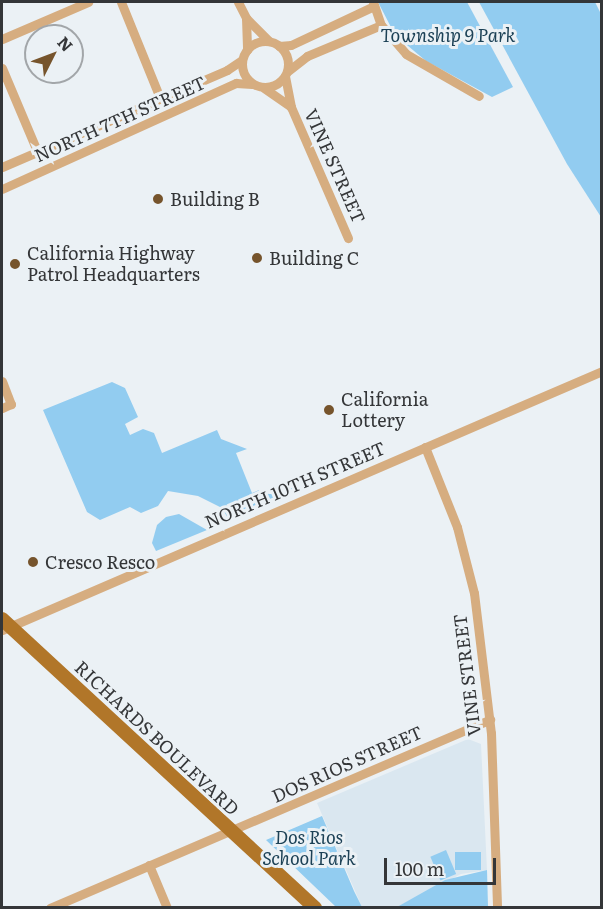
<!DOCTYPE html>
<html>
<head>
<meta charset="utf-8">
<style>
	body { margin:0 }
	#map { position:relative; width:603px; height:909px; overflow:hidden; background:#ebf1f5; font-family:Literata,serif }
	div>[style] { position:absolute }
	.built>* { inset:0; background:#dae7f0 }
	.green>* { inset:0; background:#92ccf0; transform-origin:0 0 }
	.minor>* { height:9px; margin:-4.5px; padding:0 4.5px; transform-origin:4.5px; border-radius:4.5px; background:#d6ad80 }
	.minor>.ring { margin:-4.5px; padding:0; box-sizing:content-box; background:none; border:9px solid #d6ad80; border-radius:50% }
	.primary>* { height:14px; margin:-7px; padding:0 7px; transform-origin:7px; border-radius:7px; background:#b17629 }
	.dots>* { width:16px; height:16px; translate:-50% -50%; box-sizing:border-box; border:3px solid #ebf1f5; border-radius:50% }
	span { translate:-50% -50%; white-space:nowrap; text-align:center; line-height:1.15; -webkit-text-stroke:6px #ebf1f5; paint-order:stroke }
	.park-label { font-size:18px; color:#1c4156; font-style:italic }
	.street-label { font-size:18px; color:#343638 }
	.poi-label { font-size:18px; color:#343638 }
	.left { translate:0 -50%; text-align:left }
	.frame { position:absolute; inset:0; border:3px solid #343638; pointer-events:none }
	.north { position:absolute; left:24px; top:24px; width:60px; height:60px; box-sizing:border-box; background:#ebf1f5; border:2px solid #a2a6a9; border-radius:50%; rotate:48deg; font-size:16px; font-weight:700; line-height:24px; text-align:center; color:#343638 }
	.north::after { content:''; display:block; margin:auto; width:21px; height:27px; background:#76542c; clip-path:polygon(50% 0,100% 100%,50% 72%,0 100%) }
	.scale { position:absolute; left:384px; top:858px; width:112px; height:27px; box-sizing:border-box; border:3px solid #343638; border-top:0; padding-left:8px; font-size:18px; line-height:21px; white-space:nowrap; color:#343638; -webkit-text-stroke:4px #ebf1f5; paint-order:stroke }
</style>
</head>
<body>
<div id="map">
	<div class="built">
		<i style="clip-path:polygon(468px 739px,481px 744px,487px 870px,461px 874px,397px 907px,362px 907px,317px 803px)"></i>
	</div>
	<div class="green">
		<i style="clip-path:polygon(378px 2px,467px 2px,513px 87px,492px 97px,426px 61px,395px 35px)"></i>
		<i style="clip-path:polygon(479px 2px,595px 2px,602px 16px,601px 217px,567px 164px)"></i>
		<i style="clip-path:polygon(112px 382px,125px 388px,138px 417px,125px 424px,130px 435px,143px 429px,154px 433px,162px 453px,217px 430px,221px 439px,247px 449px,236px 453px,252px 493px,259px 490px,261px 495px,294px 482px,296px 487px,229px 520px,222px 508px,198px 496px,168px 491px,158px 506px,141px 513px,130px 507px,100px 520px,87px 512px,43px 410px)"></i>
		<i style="clip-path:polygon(179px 514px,207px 530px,156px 551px,152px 543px,157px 525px,166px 517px)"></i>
		<i style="clip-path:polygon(322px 816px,354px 891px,362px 907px,336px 907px,266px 840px)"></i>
		<i style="left:446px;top:850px;width:26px;height:17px;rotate:67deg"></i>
		<i style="left:455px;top:852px;width:26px;height:18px"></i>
		<i style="clip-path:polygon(487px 870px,488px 907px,397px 907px,445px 880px)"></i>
	</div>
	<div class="minor">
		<i style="left:121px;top:2px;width:104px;rotate:67.9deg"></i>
		<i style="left:238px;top:2px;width:18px;rotate:63deg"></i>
		<i style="left:246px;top:18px;width:32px;rotate:88deg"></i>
		<i style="left:373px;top:2px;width:24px;rotate:71deg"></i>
		<i style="left:381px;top:25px;width:38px;rotate:49deg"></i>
		<i style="left:406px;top:54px;width:84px;rotate:29.9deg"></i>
		<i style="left:246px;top:18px;width:33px;rotate:45deg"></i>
		<i style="left:2px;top:39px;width:94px;rotate:-23.3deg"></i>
		<i class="ring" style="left:242px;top:41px;width:37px;height:37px"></i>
		<i style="left:279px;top:46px;width:12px;rotate:-5deg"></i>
		<i style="left:291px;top:45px;width:92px;rotate:-25.2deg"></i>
		<i style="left:2px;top:68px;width:90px;rotate:67.1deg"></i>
		<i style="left:288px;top:71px;width:24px;rotate:-38deg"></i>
		<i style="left:307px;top:56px;width:80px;rotate:-22.7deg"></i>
		<i style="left:285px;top:76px;width:32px;rotate:79deg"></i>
		<i style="left:291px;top:107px;width:143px;rotate:66.5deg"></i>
		<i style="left:264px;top:88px;width:33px;rotate:35deg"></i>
		<i style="left:2px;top:167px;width:245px;rotate:-23.3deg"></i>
		<i style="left:227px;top:70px;width:18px;rotate:-34deg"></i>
		<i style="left:2px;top:189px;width:257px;rotate:-24.4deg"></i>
		<i style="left:236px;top:83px;width:16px;rotate:4deg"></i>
		<i style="left:2px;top:381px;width:25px;rotate:69deg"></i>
		<i style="left:11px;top:404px;width:10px;rotate:156deg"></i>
		<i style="left:425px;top:447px;width:86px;rotate:68.2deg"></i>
		<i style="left:457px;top:527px;width:68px;rotate:75.6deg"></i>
		<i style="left:474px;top:593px;width:141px;rotate:83.1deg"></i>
		<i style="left:491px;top:733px;width:175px;rotate:88deg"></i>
		<i style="left:2px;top:630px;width:654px;rotate:-23.35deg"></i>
		<i style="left:149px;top:865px;width:47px;rotate:67.3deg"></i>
		<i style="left:50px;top:908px;width:479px;rotate:-23.2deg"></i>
	</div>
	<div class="primary">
		<i style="left:2px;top:619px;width:426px;rotate:42.7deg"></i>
	</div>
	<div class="dots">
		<i style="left:158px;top:199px;background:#76542c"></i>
		<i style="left:257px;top:258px;background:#76542c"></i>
		<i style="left:15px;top:264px;background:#76542c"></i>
		<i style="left:329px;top:410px;background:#76542c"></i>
		<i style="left:33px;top:562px;background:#76542c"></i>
	</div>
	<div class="park-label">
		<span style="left:448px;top:35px">Township 9 Park</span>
		<span style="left:309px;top:848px">Dos Rios<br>School Park</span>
	</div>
	<div class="street-label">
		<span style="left:120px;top:119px;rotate:-24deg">NORTH 7TH STREET</span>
		<span style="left:335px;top:166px;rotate:66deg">VINE STREET</span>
		<span style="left:295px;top:485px;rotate:-23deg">NORTH 10TH STREET</span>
		<span style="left:467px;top:675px;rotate:-97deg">VINE STREET</span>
		<span style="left:157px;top:738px;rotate:43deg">RICHARDS BOULEVARD</span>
		<span style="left:347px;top:764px;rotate:-24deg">DOS RIOS STREET</span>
	</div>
	<div class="poi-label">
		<span class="left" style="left:170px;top:199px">Building B</span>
		<span class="left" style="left:27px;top:264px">California Highway<br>Patrol Headquarters</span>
		<span class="left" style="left:269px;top:258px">Building C</span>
		<span class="left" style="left:341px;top:410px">California<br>Lottery</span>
		<span class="left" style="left:45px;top:562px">Cresco Resco</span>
	</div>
	<div class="frame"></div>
	<div class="north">N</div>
	<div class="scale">100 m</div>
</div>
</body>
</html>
